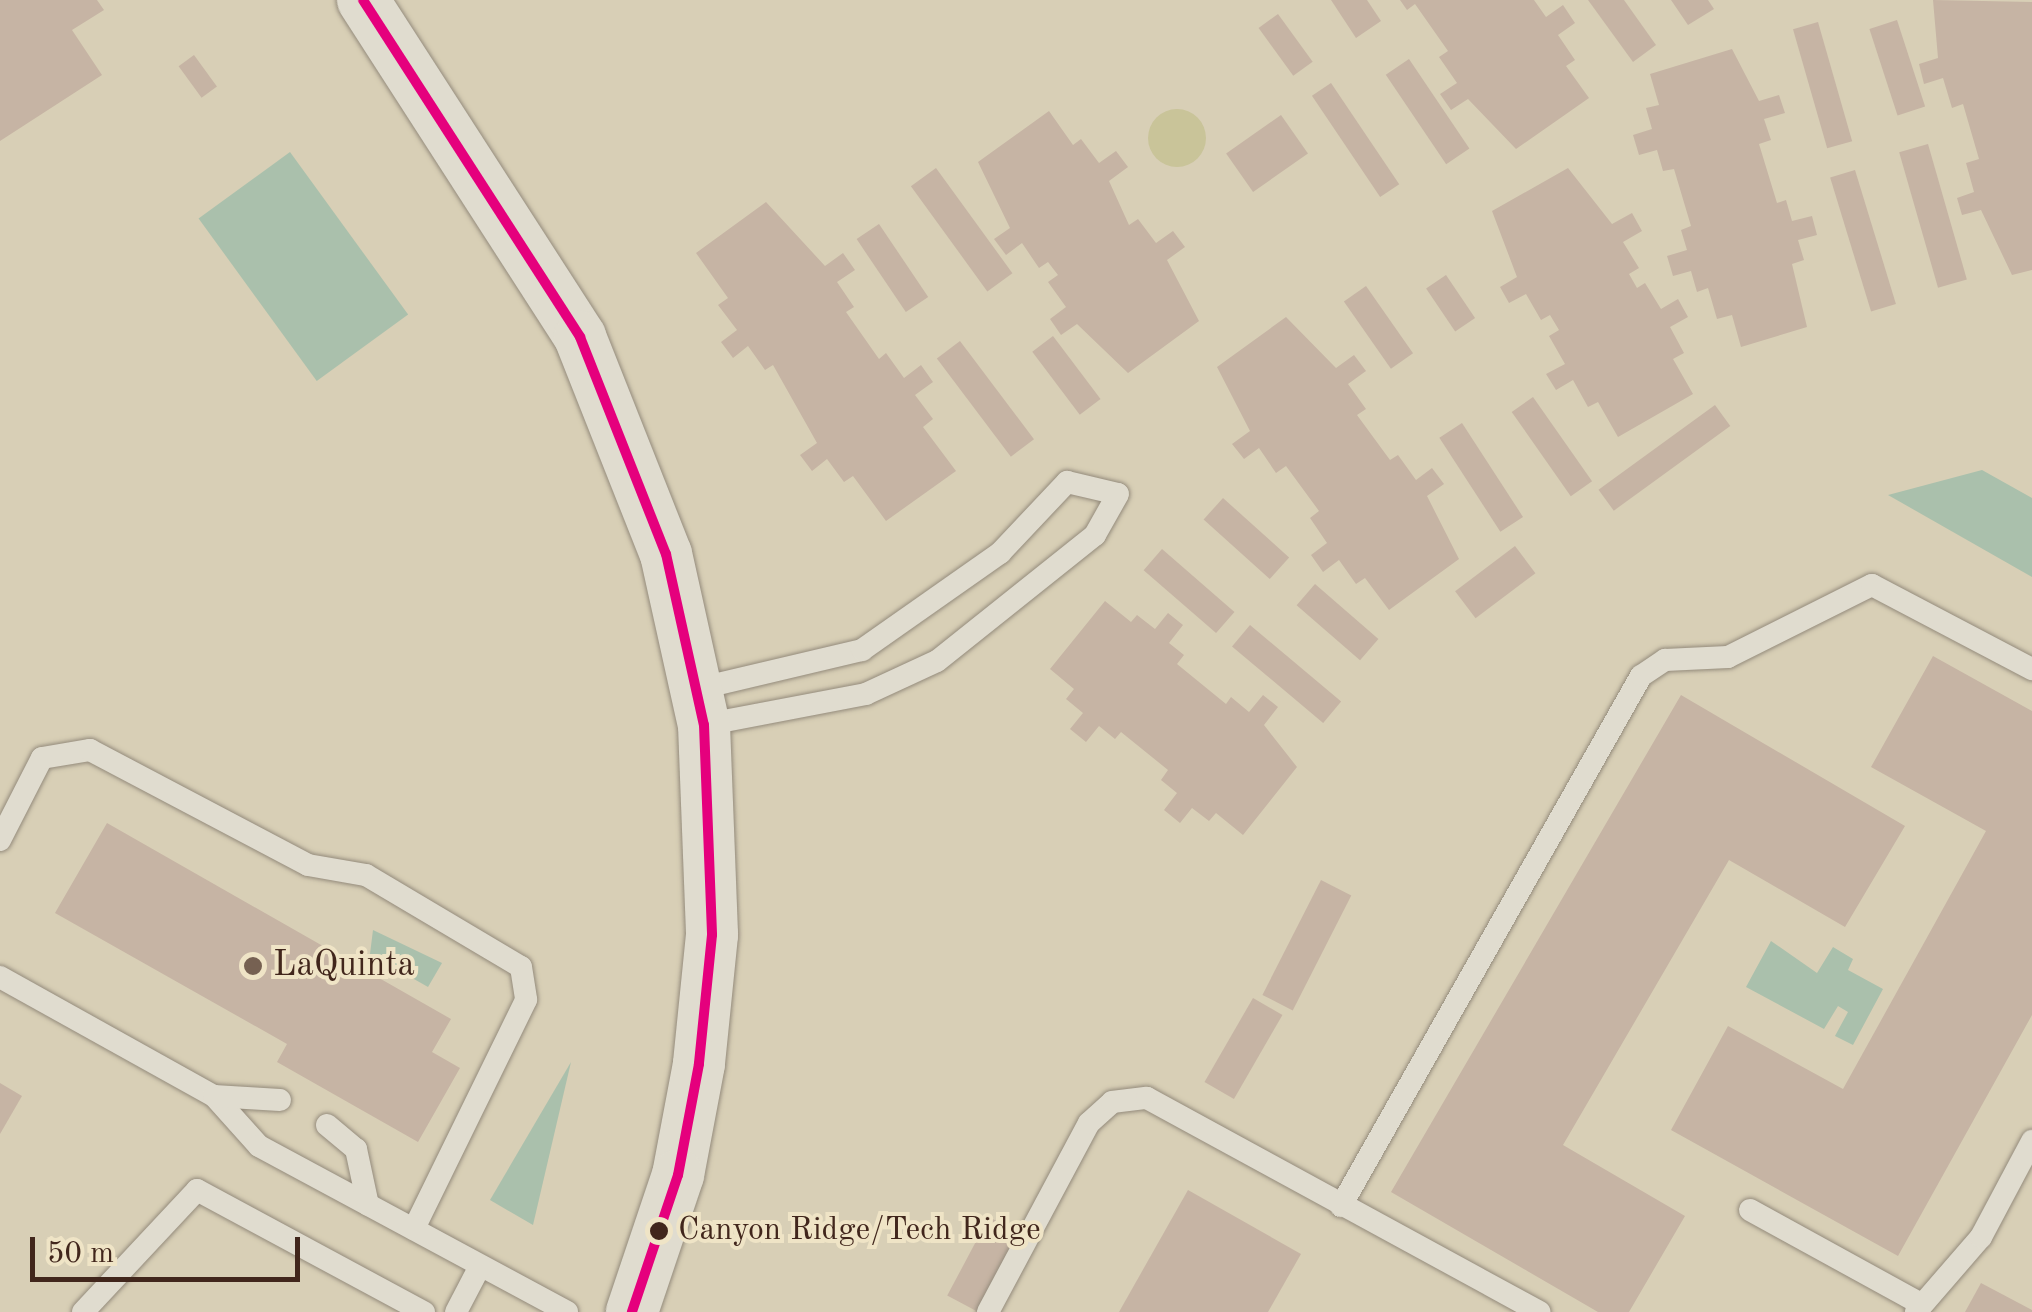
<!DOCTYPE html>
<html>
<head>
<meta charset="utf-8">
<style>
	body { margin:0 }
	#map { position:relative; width:2032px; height:1312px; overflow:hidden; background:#d8cfb6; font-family:"Old Standard TT",serif }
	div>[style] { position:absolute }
	.green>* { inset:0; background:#c9c499 }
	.round { border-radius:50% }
	.water>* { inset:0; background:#aac0ac; transform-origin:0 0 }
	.building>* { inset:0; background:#c6b4a4; transform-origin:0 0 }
	.roads { filter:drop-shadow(0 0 2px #948b7c) drop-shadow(0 0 2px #948b7c) }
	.service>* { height:22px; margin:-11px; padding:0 11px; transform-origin:11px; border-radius:11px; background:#e0dccf }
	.tertiary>* { height:52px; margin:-26px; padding:0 26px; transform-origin:26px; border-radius:26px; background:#e0dccf }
	.bus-1>* { height:10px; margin:-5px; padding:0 5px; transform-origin:5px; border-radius:5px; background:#e5007d }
	.dots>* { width:28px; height:28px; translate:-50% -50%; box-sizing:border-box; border:5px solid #efe4c6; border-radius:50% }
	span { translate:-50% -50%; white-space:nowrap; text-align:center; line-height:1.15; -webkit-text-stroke:8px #efe4c6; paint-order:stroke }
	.bus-label { font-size:32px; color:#41261c }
	.left { translate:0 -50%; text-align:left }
	.poi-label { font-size:35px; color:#41261c }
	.scale { position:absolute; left:30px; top:1237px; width:270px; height:45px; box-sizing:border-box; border:5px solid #41261c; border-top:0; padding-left:12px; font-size:30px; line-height:35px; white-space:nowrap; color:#41261c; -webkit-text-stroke:8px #efe4c6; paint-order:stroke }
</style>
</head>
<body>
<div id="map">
	<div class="green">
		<i class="round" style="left:1148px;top:109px;width:58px;height:58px"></i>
	</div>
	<div class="water">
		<i style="left:290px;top:152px;width:201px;height:113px;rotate:54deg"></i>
		<i style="clip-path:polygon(1982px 470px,2032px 498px,2032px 577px,1888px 495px)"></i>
		<i style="clip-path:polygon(373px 930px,442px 963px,428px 987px,370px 954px)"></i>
		<i style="clip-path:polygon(1771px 941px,1817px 973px,1833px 947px,1853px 959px,1848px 970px,1883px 989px,1853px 1045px,1835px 1036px,1848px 1012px,1838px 1006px,1824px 1029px,1746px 987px)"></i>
		<i style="clip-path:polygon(571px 1062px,533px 1225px,490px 1200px)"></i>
	</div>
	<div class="building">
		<i style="clip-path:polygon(0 0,97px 0,104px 10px,72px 30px,102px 75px,0 141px)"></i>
		<i style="clip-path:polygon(1331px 0,1367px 0,1381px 21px,1356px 38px)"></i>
		<i style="clip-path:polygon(1400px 0,1534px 0,1546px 17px,1563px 5px,1575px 23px,1558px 35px,1575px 60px,1566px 66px,1589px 98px,1516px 149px,1468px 99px,1451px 110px,1440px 94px,1457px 83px,1439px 57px,1448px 51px,1415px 4px,1407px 10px)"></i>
		<i style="clip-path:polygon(1588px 0,1624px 0,1656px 45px,1633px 62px)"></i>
		<i style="clip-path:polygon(1671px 0,1708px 0,1714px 9px,1688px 25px)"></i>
		<i style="clip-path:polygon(1933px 0,2032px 2px,2032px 270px,2012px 275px,1981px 210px,1962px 215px,1957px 198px,1974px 192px,1966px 163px,1979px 159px,1963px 104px,1952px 108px,1943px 78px,1924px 84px,1919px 64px,1938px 58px)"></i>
		<i style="left:1278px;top:14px;width:59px;height:24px;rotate:54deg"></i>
		<i style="left:1897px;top:20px;width:91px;height:29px;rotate:72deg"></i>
		<i style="left:1818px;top:22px;width:124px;height:26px;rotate:74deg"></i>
		<i style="clip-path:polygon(1732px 49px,1759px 101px,1779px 95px,1785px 113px,1764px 119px,1771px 140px,1759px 144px,1777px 203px,1786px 200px,1792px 221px,1812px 216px,1817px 235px,1798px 240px,1804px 260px,1792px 264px,1807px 327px,1741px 347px,1732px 315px,1717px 319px,1708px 288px,1697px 292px,1691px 271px,1673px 276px,1667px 256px,1687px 250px,1681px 230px,1691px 226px,1674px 169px,1663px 171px,1657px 150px,1639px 155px,1633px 135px,1652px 129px,1646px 108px,1659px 105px,1650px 74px)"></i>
		<i style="left:194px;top:55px;width:39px;height:19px;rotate:54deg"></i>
		<i style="left:1409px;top:59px;width:108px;height:28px;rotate:56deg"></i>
		<i style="left:1331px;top:83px;width:122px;height:23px;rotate:56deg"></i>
		<i style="clip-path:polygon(1049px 111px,1073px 145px,1081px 139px,1099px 163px,1116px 151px,1128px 167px,1109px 181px,1129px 225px,1138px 219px,1156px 243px,1173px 231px,1185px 247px,1167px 260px,1199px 321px,1128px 373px,1077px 324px,1061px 335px,1050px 319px,1066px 307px,1048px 282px,1058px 275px,1048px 262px,1039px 268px,1022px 243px,1006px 255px,994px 239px,1010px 228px,978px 162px)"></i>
		<i style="left:1281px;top:115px;width:47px;height:67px;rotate:55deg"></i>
		<i style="left:1928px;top:144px;width:141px;height:30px;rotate:74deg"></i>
		<i style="left:936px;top:168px;width:130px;height:31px;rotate:54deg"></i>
		<i style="clip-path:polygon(1568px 168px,1612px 224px,1632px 213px,1642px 231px,1623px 242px,1639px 268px,1629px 274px,1637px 288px,1645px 283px,1661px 309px,1678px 299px,1688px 317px,1670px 327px,1684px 353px,1673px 359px,1693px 394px,1618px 437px,1598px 402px,1588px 407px,1573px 380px,1556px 390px,1546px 374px,1565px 364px,1549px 336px,1559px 330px,1550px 315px,1541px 320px,1526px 294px,1509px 303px,1500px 287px,1517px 277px,1492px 211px)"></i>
		<i style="left:1855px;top:170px;width:140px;height:26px;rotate:73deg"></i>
		<i style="clip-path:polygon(766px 202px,825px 266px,843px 253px,855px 270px,837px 282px,854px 307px,846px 312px,879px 359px,886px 353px,904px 378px,921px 365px,933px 382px,915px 395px,933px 419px,923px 427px,956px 471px,886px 521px,853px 476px,844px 482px,827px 459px,812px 471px,800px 455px,817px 443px,773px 365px,765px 370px,748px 346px,733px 358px,721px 342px,737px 330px,718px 305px,728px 298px,696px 253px)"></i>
		<i style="left:879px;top:224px;width:88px;height:27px;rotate:56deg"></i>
		<i style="left:1446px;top:275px;width:52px;height:24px;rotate:56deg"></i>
		<i style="left:1366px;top:286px;width:82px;height:27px;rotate:55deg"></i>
		<i style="clip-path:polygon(1286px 317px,1336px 368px,1354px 355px,1366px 371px,1348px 384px,1366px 409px,1357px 415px,1390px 460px,1398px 455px,1416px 480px,1432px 468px,1444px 484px,1427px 496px,1459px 559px,1389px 610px,1365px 578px,1356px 584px,1339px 560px,1323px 572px,1311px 555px,1327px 543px,1310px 518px,1319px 511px,1286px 466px,1276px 473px,1259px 448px,1244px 459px,1232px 444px,1250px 431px,1217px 367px)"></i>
		<i style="left:1053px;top:336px;width:79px;height:26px;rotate:53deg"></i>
		<i style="left:960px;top:341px;width:123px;height:29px;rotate:53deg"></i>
		<i style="left:1533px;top:397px;width:103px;height:26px;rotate:55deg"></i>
		<i style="left:1715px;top:405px;width:26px;height:144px;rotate:54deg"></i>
		<i style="left:1462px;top:423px;width:112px;height:27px;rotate:57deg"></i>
		<i style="left:1223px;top:498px;width:89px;height:29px;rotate:42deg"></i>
		<i style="left:1515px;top:546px;width:34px;height:75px;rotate:53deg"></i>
		<i style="left:1162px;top:549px;width:96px;height:28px;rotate:41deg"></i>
		<i style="left:1315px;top:584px;width:84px;height:28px;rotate:41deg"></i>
		<i style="clip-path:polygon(1105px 601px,1131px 622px,1137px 615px,1155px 629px,1168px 613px,1183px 625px,1169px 643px,1184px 655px,1177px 664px,1226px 704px,1231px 697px,1249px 712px,1263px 695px,1278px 707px,1264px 725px,1297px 767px,1243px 835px,1216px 813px,1209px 821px,1192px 808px,1180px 823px,1164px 810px,1177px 793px,1161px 780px,1168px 770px,1121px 732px,1115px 739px,1099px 726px,1086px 742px,1070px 729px,1083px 713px,1066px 699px,1074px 689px,1050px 669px)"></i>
		<i style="left:1250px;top:625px;width:119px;height:28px;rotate:40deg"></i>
		<i style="clip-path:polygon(1933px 656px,2032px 711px,2032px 1015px,1898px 1256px,1671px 1130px,1728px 1026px,1843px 1089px,1986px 831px,1871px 767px)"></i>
		<i style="clip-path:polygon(1681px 695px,1905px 826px,1845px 927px,1729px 860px,1563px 1145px,1685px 1216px,1629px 1312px,1598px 1312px,1391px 1192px)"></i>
		<i style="clip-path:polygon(107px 823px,451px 1019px,432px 1052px,460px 1068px,418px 1142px,277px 1062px,287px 1044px,55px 913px)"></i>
		<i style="left:1321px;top:880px;width:34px;height:129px;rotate:27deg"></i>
		<i style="left:1253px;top:998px;width:34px;height:97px;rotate:30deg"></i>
		<i style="clip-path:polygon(0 1083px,22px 1096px,0 1134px)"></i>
		<i style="clip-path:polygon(1188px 1190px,1301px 1254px,1268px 1312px,1119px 1312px)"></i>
		<i style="left:989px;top:1217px;width:34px;height:89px;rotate:28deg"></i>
		<i style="clip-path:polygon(1981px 1283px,2032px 1310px,2032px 1312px,1965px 1312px)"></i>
	</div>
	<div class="roads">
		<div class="service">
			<i style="left:697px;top:689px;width:170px;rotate:-13.3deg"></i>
			<i style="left:862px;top:650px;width:169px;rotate:-35.1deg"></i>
			<i style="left:1000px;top:553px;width:98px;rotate:-46.7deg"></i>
			<i style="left:1067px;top:482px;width:52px;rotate:13.2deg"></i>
			<i style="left:1118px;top:494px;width:47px;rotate:119.3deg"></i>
			<i style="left:1095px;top:535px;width:202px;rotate:141.4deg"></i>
			<i style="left:937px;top:661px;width:78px;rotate:155.1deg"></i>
			<i style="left:866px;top:694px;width:165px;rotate:169.2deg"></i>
			<i style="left:0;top:840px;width:92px;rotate:-62.9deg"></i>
			<i style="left:42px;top:758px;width:49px;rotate:-9.5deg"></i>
			<i style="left:90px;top:750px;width:246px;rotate:27.8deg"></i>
			<i style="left:308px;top:865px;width:59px;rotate:9.8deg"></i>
			<i style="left:366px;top:875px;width:180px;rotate:30.7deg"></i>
			<i style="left:521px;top:967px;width:33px;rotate:81deg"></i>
			<i style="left:526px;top:1000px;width:255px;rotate:116.1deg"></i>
			<i style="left:0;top:977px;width:245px;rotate:29.1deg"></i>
			<i style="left:214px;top:1096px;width:67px;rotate:48deg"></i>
			<i style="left:259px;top:1146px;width:350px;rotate:28.3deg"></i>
			<i style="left:214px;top:1096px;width:66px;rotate:3.5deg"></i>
			<i style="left:327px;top:1125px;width:38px;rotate:40deg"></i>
			<i style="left:356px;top:1149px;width:57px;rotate:77.9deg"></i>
			<i style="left:1341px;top:1206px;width:609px;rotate:-60.49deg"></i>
			<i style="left:1641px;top:676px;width:29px;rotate:-34deg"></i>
			<i style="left:1665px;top:660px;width:63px;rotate:-2.7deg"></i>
			<i style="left:1728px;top:657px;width:161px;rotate:-26.6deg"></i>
			<i style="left:1872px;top:585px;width:181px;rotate:27.7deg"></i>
			<i style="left:1750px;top:1210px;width:195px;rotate:28.8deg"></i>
			<i style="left:83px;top:1312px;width:167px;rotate:-46.9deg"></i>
			<i style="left:197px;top:1190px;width:258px;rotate:28.3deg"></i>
			<i style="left:456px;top:1312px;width:52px;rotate:-62.4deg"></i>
			<i style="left:988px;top:1312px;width:214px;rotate:-61.9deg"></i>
			<i style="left:1089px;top:1123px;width:31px;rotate:-42deg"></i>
			<i style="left:1112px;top:1102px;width:35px;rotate:-7deg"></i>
			<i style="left:1147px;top:1098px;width:447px;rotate:28.6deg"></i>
			<i style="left:1916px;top:1312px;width:99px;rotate:-49.1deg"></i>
			<i style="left:1981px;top:1237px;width:109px;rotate:-62deg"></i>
		</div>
		<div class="tertiary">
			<i style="left:363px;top:0;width:401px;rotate:57.2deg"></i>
			<i style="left:580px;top:337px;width:233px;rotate:68.4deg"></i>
			<i style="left:666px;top:554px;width:175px;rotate:77.5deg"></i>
			<i style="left:704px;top:725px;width:210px;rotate:87.8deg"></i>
			<i style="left:712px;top:935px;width:130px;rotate:95.8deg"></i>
			<i style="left:699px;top:1064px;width:113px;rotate:100.7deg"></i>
			<i style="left:678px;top:1175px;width:145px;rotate:108.6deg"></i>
		</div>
	</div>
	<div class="bus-1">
		<i style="left:363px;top:0;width:401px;rotate:57.2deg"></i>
		<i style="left:580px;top:337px;width:233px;rotate:68.4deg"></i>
		<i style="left:666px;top:554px;width:175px;rotate:77.5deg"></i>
		<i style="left:704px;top:725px;width:210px;rotate:87.8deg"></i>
		<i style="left:712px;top:935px;width:130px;rotate:95.8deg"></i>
		<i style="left:699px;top:1064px;width:113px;rotate:100.7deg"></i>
		<i style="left:678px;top:1175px;width:145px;rotate:108.6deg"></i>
	</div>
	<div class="dots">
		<i style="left:253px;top:966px;background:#766152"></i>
		<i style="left:659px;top:1231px;background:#41261c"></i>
	</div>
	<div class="bus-label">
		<span class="left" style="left:678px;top:1231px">Canyon Ridge/Tech Ridge</span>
	</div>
	<div class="poi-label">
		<span class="left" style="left:273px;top:966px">LaQuinta</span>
	</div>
	<div class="scale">50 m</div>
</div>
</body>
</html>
